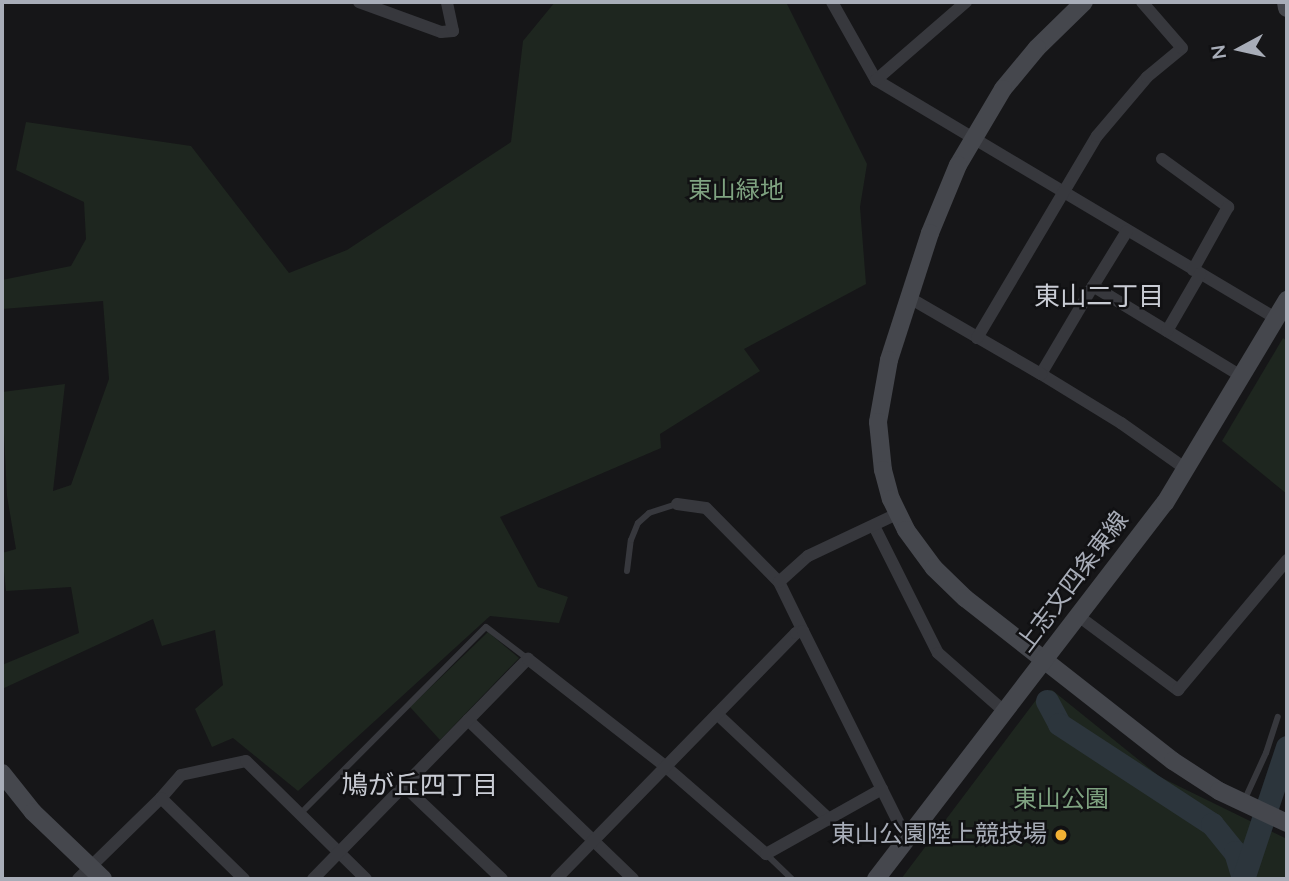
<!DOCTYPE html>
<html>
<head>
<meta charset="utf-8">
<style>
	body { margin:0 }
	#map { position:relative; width:1289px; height:881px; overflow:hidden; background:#161618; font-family:"Nunito Sans","Noto Sans JP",sans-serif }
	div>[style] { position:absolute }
	.green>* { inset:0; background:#1e261f }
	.river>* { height:23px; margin:-11.5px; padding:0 11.5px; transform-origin:11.5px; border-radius:11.5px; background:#2c353c }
	.lane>* { height:6px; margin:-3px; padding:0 3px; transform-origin:3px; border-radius:3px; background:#37383d }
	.street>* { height:12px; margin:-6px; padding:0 6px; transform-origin:6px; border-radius:6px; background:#37383d }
	.secondary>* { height:18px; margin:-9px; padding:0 9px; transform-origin:9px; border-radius:9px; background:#45474d }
	.dots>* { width:19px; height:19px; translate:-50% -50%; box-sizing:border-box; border:4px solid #111113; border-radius:50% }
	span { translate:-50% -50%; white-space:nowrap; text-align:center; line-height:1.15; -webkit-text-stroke:5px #111113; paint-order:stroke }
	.park-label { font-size:24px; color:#7fa381 }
	.street-label { font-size:24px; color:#a8adb8 }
	.poi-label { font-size:24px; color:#a8adb8 }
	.right { translate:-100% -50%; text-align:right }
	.neighbourhood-label { font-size:26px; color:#c9ccd4 }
	.frame { position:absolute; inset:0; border:4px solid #a8adb8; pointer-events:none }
	.north { position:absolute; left:1205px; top:14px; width:70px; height:70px; -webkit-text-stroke:5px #111113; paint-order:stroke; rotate:262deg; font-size:19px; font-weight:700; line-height:28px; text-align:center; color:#a8adb8 }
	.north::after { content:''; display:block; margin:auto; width:24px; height:32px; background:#a8adb8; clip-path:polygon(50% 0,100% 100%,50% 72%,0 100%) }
</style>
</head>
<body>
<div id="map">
	<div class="green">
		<i style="clip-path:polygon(555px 2px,786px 2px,867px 164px,860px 207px,866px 284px,744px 349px,760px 371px,660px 434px,661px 448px,500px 517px,538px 587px,568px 597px,559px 623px,490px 616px,298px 791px,233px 738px,212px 747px,195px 709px,223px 685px,215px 630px,162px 646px,153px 619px,2px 689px,2px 665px,79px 633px,71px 587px,6px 591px,2px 553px,16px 549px,7px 496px,2px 392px,65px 384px,53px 491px,71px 485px,109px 379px,103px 301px,2px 309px,2px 280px,71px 266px,86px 239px,84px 202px,16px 170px,26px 122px,191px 146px,289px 273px,347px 250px,511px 142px,523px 41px)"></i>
		<i style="clip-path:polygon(1283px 338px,1287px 341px,1287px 494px,1222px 441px)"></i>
		<i style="clip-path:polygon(488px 632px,519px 658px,440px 740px,410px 707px)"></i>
		<i style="clip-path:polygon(1052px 690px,1160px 777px,1287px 839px,1287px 879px,901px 879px,1042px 692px)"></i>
	</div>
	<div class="river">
		<i style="left:1047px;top:701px;width:26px;rotate:62deg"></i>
		<i style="left:1059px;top:724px;width:183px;rotate:33.2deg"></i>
		<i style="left:1212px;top:824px;width:36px;rotate:51deg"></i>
		<i style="left:1235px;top:852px;width:27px;rotate:73deg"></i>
		<i style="left:1243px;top:879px;width:139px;rotate:-71.6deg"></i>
	</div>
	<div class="lane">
		<i style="left:627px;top:571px;width:31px;rotate:-83deg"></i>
		<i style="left:631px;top:540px;width:18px;rotate:-68deg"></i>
		<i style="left:638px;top:523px;width:15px;rotate:-42deg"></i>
		<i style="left:649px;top:513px;width:29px;rotate:-18deg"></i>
		<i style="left:1244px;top:801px;width:53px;rotate:-65.4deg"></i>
		<i style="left:1266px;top:753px;width:38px;rotate:-72deg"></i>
		<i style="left:301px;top:813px;width:262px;rotate:-45.2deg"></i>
		<i style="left:486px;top:627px;width:53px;rotate:37.3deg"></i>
		<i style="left:766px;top:854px;width:36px;rotate:44deg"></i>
	</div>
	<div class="street">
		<i style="left:359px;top:2px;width:87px;rotate:20.1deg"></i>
		<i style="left:441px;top:32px;width:12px;rotate:-5deg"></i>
		<i style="left:453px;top:31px;width:30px;rotate:-102deg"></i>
		<i style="left:832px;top:2px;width:90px;rotate:60.6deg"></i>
		<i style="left:876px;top:80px;width:465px;rotate:30.8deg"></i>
		<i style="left:876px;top:80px;width:119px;rotate:-40.9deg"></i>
		<i style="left:1162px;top:159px;width:82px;rotate:36deg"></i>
		<i style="left:1228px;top:207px;width:72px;rotate:119.1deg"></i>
		<i style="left:1127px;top:231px;width:65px;rotate:121.7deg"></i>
		<i style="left:1093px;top:286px;width:173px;rotate:31.3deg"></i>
		<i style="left:1093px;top:286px;width:102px;rotate:120.6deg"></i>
		<i style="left:1041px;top:374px;width:94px;rotate:31.5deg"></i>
		<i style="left:1121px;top:423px;width:80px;rotate:35.3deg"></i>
		<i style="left:908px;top:297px;width:154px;rotate:30.1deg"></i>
		<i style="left:1167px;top:331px;width:66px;rotate:-59.9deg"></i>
		<i style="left:977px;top:338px;width:235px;rotate:-59.3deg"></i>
		<i style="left:1097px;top:136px;width:77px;rotate:-49.7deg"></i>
		<i style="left:1147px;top:77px;width:45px;rotate:-39.6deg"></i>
		<i style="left:1182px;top:48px;width:61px;rotate:-131deg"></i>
		<i style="left:677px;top:504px;width:29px;rotate:8deg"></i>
		<i style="left:706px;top:508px;width:104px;rotate:45.4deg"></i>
		<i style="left:874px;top:526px;width:142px;rotate:63.3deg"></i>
		<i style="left:938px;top:653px;width:89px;rotate:41.4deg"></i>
		<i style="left:1077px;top:615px;width:126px;rotate:36.6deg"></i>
		<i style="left:1178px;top:690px;width:170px;rotate:-50deg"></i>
		<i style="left:803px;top:631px;width:55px;rotate:-116.1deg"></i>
		<i style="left:779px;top:582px;width:39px;rotate:-42deg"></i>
		<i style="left:808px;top:556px;width:98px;rotate:-25.3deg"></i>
		<i style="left:717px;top:714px;width:154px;rotate:43.2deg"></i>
		<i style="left:468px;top:720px;width:229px;rotate:43.9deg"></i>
		<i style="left:404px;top:786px;width:135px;rotate:43.5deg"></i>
		<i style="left:161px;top:798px;width:30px;rotate:-49deg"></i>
		<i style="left:181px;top:775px;width:66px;rotate:-12.2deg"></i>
		<i style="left:246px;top:761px;width:168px;rotate:44.5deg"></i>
		<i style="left:78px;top:879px;width:116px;rotate:-44.3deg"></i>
		<i style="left:161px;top:798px;width:116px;rotate:44.3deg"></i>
		<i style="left:313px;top:879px;width:308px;rotate:-45.7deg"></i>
		<i style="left:528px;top:659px;width:175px;rotate:38deg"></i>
		<i style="left:666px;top:767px;width:133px;rotate:41deg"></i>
		<i style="left:766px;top:854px;width:133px;rotate:-29.3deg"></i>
		<i style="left:556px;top:879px;width:344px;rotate:-45.7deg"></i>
		<i style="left:796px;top:633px;width:7px;rotate:-16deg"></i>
		<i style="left:803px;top:631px;width:231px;rotate:63.5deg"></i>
	</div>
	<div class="secondary">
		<i style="left:1084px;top:2px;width:66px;rotate:135.6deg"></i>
		<i style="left:1037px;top:48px;width:53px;rotate:129.7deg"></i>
		<i style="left:1003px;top:89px;width:88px;rotate:120.6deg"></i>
		<i style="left:958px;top:165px;width:74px;rotate:112.4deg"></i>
		<i style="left:930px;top:233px;width:133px;rotate:107.9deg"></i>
		<i style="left:889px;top:360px;width:63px;rotate:100.1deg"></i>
		<i style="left:878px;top:422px;width:48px;rotate:84.1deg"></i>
		<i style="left:883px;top:470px;width:30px;rotate:75deg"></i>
		<i style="left:891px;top:499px;width:34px;rotate:64deg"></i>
		<i style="left:906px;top:530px;width:47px;rotate:53.6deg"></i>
		<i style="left:934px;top:568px;width:43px;rotate:44.1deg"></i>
		<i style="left:965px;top:598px;width:264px;rotate:38.1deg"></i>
		<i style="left:1173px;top:761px;width:55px;rotate:33.1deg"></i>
		<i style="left:1219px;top:791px;width:75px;rotate:25.2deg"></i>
		<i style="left:1286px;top:2px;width:6px;rotate:81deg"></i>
		<i style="left:2px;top:773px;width:50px;rotate:51.5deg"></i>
		<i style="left:33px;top:812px;width:97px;rotate:43.7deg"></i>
		<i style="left:876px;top:879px;width:474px;rotate:-52.5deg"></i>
		<i style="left:1165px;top:503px;width:237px;rotate:-59deg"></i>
	</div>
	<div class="dots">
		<i style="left:1061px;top:835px;background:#f2b134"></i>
	</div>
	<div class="park-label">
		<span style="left:736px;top:191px">東山緑地</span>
		<span style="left:1061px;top:800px">東山公園</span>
	</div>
	<div class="street-label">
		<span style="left:1073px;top:582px;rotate:-53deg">上志文四条東線</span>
	</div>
	<div class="poi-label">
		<span class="right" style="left:1047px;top:835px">東山公園陸上競技場</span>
	</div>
	<div class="neighbourhood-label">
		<span style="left:1099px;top:297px">東山二丁目</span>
		<span style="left:420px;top:786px">鳩が丘四丁目</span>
	</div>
	<div class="frame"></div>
	<div class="north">N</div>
</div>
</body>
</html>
